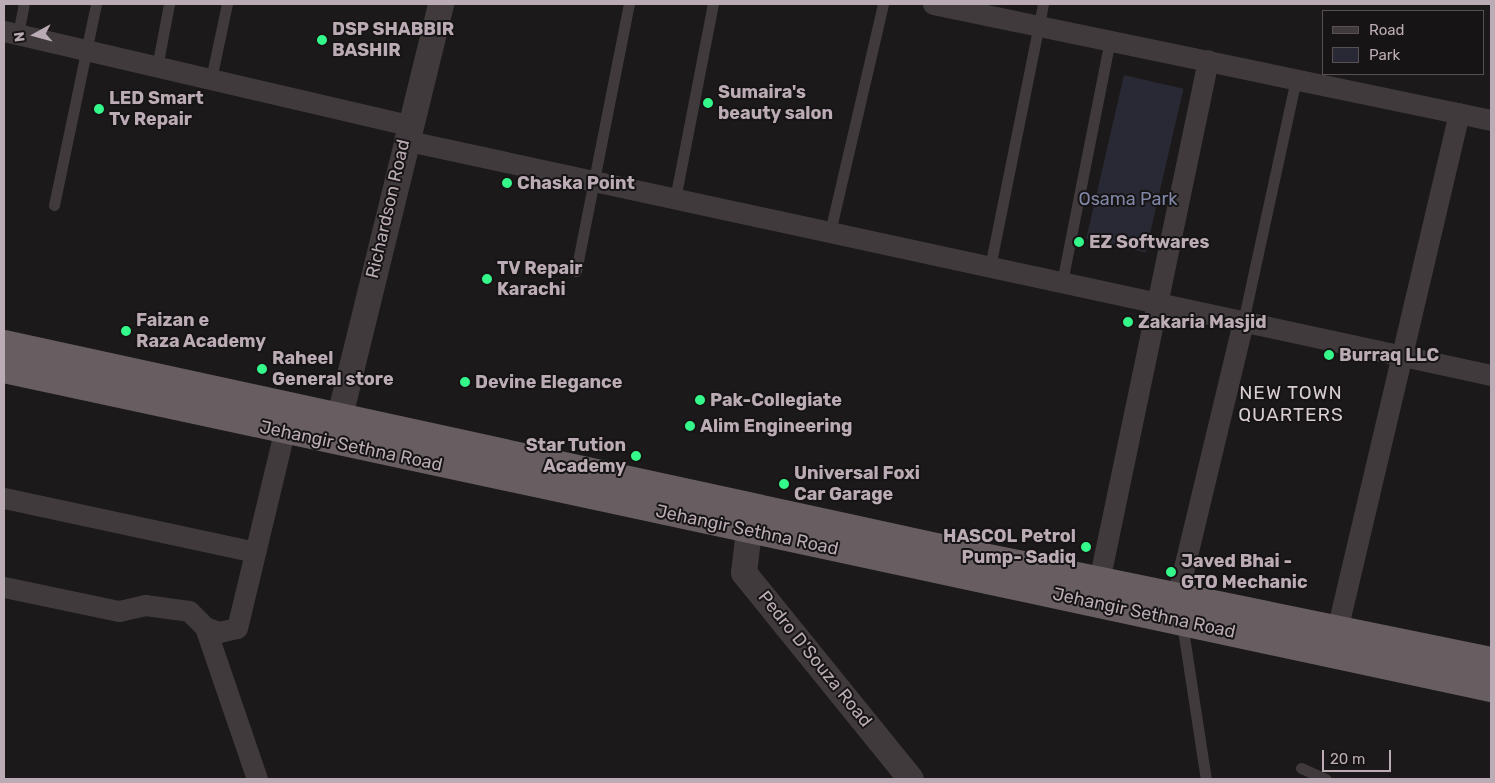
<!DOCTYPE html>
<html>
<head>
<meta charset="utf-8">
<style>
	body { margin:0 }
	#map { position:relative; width:1495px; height:783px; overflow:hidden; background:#1b1919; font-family:Rubik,sans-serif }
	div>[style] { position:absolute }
	.green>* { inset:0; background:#282934; transform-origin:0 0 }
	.service>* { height:11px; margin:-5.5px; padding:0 5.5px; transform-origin:5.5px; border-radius:5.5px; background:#403a3c }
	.minor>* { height:21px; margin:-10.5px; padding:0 10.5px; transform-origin:10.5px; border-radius:10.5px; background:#403a3c }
	.tertiary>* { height:26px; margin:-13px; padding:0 13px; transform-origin:13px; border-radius:13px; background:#403a3c }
	.trunk>* { height:28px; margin:-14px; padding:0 14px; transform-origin:14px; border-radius:14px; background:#685e62 }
	.dots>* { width:14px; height:14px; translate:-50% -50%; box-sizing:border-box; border:2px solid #161414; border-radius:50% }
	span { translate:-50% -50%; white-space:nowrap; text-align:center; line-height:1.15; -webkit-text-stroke:4px #161414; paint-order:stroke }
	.poi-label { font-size:18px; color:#bbabb4; font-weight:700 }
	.left { translate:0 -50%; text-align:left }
	.right { translate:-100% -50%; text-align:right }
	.park-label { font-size:18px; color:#8187a7 }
	.street-label { font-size:18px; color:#bbabb4 }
	.neighbourhood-label { font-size:19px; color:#d7ccd1; letter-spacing:1px }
	.frame { position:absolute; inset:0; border:5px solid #bbabb4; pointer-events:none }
	.legend { position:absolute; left:1322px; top:10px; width:162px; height:65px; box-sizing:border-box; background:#161414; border:1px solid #585054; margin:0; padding:6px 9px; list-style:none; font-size:15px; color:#bbabb4 }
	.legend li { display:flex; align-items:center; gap:10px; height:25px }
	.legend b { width:25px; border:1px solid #585054 }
	.north { position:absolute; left:10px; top:10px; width:50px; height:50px; -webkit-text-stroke:4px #161414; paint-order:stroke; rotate:263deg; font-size:14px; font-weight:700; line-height:20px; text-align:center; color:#bbabb4 }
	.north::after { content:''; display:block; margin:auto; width:18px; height:22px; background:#bbabb4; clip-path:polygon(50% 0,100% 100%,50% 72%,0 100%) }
	.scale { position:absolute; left:1322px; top:750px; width:69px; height:22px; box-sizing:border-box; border:2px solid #bbabb4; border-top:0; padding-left:6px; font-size:15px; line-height:18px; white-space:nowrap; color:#bbabb4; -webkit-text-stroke:4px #161414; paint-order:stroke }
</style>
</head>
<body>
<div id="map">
	<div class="green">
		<i style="left:1124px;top:75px;width:61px;height:168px;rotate:13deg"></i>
	</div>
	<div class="service">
		<i style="left:18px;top:34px;width:31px;rotate:-79deg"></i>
		<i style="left:157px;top:67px;width:64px;rotate:-79.2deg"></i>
		<i style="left:211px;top:79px;width:77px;rotate:-78deg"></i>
		<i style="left:675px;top:199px;width:199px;rotate:-79deg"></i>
		<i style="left:54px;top:205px;width:205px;rotate:-78.2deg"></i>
		<i style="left:830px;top:232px;width:234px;rotate:-76.9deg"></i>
		<i style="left:990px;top:267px;width:268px;rotate:-78.6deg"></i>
		<i style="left:576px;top:271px;width:272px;rotate:-78.8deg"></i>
		<i style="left:1062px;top:282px;width:247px;rotate:-78.8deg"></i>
		<i style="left:1243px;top:322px;width:249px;rotate:-77.7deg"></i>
		<i style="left:1182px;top:623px;width:158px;rotate:81.3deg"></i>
		<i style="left:1301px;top:768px;width:27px;rotate:24deg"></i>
	</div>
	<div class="minor">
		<i style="left:933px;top:4px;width:570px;rotate:11.74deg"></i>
		<i style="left:4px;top:31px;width:415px;rotate:13.1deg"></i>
		<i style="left:404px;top:140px;width:1112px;rotate:12.2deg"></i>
		<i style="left:4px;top:498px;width:257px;rotate:12.1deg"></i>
		<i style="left:1099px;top:581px;width:532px;rotate:-78.18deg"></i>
		<i style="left:4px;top:587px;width:117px;rotate:11.8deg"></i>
		<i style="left:119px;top:611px;width:27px;rotate:-13deg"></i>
		<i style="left:145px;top:605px;width:44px;rotate:7.8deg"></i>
		<i style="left:189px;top:611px;width:23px;rotate:45deg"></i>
		<i style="left:205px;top:627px;width:15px;rotate:20deg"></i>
		<i style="left:219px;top:632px;width:18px;rotate:-13deg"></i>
		<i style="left:237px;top:628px;width:202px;rotate:-76.5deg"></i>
		<i style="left:1177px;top:597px;width:283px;rotate:-76.5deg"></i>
		<i style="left:205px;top:627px;width:161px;rotate:71.1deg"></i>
		<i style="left:1337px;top:630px;width:531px;rotate:-76.72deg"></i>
	</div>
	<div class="tertiary">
		<i style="left:340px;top:416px;width:424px;rotate:-76.2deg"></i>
		<i style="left:749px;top:530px;width:43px;rotate:96.6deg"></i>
		<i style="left:744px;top:573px;width:265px;rotate:51deg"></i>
	</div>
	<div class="trunk">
		<i style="left:4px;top:344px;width:982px;rotate:12.28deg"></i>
		<i style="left:964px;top:553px;width:538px;rotate:11.58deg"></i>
		<i style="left:4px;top:369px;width:1521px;rotate:12.11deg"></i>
	</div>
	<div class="dots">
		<i style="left:322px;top:40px;background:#34f88a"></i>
		<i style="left:708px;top:103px;background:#34f88a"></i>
		<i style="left:99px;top:109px;background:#34f88a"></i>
		<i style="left:507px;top:183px;background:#34f88a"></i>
		<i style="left:1079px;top:242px;background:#34f88a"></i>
		<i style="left:487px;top:279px;background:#34f88a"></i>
		<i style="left:1128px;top:322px;background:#34f88a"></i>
		<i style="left:126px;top:331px;background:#34f88a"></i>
		<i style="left:1329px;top:355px;background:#34f88a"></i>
		<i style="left:262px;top:369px;background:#34f88a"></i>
		<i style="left:465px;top:382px;background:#34f88a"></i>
		<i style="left:700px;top:400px;background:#34f88a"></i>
		<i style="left:690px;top:426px;background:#34f88a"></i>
		<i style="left:636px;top:456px;background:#34f88a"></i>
		<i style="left:784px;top:484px;background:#34f88a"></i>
		<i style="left:1086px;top:547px;background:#34f88a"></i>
		<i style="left:1171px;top:572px;background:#34f88a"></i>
	</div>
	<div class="poi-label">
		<span class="left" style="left:332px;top:40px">DSP SHABBIR<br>BASHIR</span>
		<span class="left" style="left:718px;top:103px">Sumaira's<br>beauty salon</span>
		<span class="left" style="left:109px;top:109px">LED Smart<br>Tv Repair</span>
		<span class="left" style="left:517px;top:183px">Chaska Point</span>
		<span class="left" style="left:1089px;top:242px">EZ Softwares</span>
		<span class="left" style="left:497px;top:279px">TV Repair<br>Karachi</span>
		<span class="left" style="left:136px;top:331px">Faizan e<br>Raza Academy</span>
		<span class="left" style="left:1138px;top:322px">Zakaria Masjid</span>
		<span class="left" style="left:1339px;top:355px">Burraq LLC</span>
		<span class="left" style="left:272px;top:369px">Raheel<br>General store</span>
		<span class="left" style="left:475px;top:382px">Devine Elegance</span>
		<span class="left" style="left:710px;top:400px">Pak-Collegiate</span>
		<span class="left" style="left:700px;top:426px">Alim Engineering</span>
		<span class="right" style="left:626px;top:456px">Star Tution<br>Academy</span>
		<span class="left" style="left:794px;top:484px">Universal Foxi<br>Car Garage</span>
		<span class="right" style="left:1076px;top:547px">HASCOL Petrol<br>Pump- Sadiq</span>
		<span class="left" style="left:1181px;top:572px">Javed Bhai -<br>GTO Mechanic</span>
	</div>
	<div class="park-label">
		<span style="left:1128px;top:199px">Osama Park</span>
	</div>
	<div class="street-label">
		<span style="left:388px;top:209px;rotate:-77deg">Richardson Road</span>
		<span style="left:351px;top:446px;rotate:12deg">Jehangir Sethna Road</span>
		<span style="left:747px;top:530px;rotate:12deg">Jehangir Sethna Road</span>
		<span style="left:1144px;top:613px;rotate:12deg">Jehangir Sethna Road</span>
		<span style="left:815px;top:659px;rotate:51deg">Pedro D'Souza Road</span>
	</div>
	<div class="neighbourhood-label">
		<span style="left:1291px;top:404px">NEW TOWN<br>QUARTERS</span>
	</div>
	<div class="frame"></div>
	<ul class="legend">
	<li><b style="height:6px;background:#403a3c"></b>Road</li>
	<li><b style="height:14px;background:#282934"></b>Park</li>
	</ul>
	<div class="north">N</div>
	<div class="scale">20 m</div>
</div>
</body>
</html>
